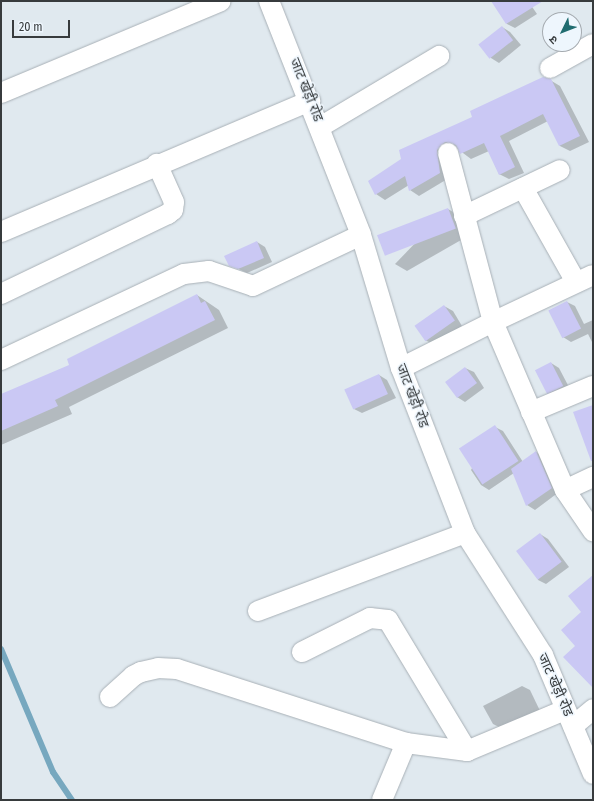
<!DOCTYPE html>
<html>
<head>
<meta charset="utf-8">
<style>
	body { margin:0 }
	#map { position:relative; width:594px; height:801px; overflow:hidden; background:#e0e9ef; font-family:"Fira Sans Condensed","Noto Sans Devanagari",sans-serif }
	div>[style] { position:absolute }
	.shadow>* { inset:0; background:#0003 }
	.stream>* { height:6px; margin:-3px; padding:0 3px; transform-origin:3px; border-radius:3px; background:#77a8bf }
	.building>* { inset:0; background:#cac8f4; transform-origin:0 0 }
	.roads { filter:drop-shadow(0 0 1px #a8b0b6) drop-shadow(0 0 1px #a8b0b6) }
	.minor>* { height:20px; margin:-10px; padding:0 10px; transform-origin:10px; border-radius:10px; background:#fff }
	span { translate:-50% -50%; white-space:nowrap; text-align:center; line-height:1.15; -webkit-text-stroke:3px #eef6fd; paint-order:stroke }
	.street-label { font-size:14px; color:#373b3d }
	.frame { position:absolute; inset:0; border:2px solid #373b3d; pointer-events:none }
	.north { position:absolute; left:542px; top:12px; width:40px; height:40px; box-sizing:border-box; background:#eef6fd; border:1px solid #a5abb0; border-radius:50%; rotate:227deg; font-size:11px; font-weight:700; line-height:16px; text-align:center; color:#373b3d }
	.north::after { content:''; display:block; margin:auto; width:14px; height:18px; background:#206c70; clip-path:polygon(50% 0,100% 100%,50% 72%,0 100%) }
	.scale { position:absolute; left:12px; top:20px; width:58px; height:18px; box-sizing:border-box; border:2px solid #373b3d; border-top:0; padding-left:5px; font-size:12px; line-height:14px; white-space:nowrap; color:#373b3d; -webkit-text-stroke:3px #eef6fd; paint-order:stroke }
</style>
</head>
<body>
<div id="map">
	<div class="shadow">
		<i style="clip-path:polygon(492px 1px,528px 1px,537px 14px,515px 28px,507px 24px)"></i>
		<i style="clip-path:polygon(502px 27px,510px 32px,521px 45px,499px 63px,491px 58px,480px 45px)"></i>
		<i style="clip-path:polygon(550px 80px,560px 86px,589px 142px,570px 151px,560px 146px,548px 121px,509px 141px,524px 173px,509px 179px,499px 174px,489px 151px,471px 159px,455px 147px,449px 178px,419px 196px,410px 190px,409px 185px,385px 200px,376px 194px,369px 181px)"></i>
		<i style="clip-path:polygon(448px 209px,460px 216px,468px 236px,407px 271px,395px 264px)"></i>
		<i style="clip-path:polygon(257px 242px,265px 247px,272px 262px,247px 273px,230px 265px)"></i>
		<i style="clip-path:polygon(197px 295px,219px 310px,228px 328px,69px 407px,72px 414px,1px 445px,1px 395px,71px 365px)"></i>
		<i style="clip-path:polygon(567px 302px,575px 306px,584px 324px,593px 320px,593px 344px,588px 334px,571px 342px,563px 337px)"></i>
		<i style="clip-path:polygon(444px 306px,453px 311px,462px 326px,433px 344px,425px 340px)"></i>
		<i style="clip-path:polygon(551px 363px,559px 368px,571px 391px,556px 397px,548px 392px)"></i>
		<i style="clip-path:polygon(465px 368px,474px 372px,484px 388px,465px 402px,457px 397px)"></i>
		<i style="clip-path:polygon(379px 375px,387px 380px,396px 398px,362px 413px,354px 409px)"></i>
		<i style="clip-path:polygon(495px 427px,503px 431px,523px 462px,536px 452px,544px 457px,559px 492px,535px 510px,527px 505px,514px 473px,489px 490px,481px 485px,471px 470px)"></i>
		<i style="clip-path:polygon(540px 534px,548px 539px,569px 567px,546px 584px,538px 580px)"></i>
		<i style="clip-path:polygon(522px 686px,530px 690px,542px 715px,501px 728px,493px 724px,483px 706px)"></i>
	</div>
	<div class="stream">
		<i style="left:1px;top:649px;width:134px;rotate:67.1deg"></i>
		<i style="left:53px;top:772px;width:34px;rotate:56deg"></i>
	</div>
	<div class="building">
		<i style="clip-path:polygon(491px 1px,543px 1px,506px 24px)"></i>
		<i style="left:502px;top:26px;width:18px;height:30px;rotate:52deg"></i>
		<i style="clip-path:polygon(543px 77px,551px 79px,580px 136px,559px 146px,543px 114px,500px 136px,515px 167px,499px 175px,484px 143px,460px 154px,456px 145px,445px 142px,437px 150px,440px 173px,409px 191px,405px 176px,375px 195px,368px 181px,401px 159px,399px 150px,472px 117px,470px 111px)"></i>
		<i style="left:448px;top:208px;width:22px;height:76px;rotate:69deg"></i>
		<i style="clip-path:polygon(257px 241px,264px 258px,238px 269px,229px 266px,224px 256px)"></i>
		<i style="clip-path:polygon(197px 294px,201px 303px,205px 301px,215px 320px,55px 400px,58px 406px,1px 431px,1px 394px,69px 365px,67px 359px)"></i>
		<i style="left:567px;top:301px;width:31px;height:21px;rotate:63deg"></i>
		<i style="left:444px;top:305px;width:19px;height:36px;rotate:55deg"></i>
		<i style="left:551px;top:362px;width:27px;height:18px;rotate:63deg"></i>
		<i style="left:465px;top:367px;width:20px;height:25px;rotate:53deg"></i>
		<i style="left:379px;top:374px;width:22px;height:38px;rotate:66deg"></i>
		<i style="clip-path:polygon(593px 405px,593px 461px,591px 461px,573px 412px)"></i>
		<i style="left:495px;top:425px;width:43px;height:43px;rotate:57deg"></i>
		<i style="clip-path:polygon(536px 451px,552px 488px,526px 506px,511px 469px)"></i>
		<i style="left:540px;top:533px;width:36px;height:30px;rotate:53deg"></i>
		<i style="clip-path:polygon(593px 575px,593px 688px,563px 657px,575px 646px,561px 630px,581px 612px,568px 596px)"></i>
	</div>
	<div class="roads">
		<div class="minor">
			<i style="left:269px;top:1px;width:251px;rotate:68.5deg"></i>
			<i style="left:361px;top:235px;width:139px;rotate:73.3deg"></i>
			<i style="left:401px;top:368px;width:177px;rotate:68.8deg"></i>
			<i style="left:465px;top:533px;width:145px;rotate:57.4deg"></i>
			<i style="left:543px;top:655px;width:129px;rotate:67.2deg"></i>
			<i style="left:550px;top:68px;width:49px;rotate:-29.2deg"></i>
			<i style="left:1px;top:93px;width:238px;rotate:-22.7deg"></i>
			<i style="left:320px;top:127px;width:139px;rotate:-30.8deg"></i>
			<i style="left:448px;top:153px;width:175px;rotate:75.1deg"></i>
			<i style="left:493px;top:322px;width:183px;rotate:66.8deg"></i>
			<i style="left:565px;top:490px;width:50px;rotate:55.7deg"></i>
			<i style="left:523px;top:188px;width:108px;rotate:60.6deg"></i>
			<i style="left:464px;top:216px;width:106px;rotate:-25.6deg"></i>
			<i style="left:1px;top:232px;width:336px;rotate:-23deg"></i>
			<i style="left:1px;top:294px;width:185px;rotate:-25.6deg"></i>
			<i style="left:168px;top:214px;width:6px;rotate:-39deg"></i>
			<i style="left:173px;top:210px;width:8px;rotate:-83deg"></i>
			<i style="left:174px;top:202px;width:42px;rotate:-114.1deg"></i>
			<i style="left:1px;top:360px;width:202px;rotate:-25.2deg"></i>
			<i style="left:184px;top:274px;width:25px;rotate:-7deg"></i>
			<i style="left:209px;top:271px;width:46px;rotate:18.8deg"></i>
			<i style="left:253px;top:286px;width:119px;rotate:-25.3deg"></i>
			<i style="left:401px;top:368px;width:103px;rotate:-26.6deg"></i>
			<i style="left:493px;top:322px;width:110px;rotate:-25.2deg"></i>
			<i style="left:531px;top:412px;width:67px;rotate:-22.8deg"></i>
			<i style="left:565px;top:490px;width:31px;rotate:-25deg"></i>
			<i style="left:258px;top:611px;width:221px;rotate:-20.6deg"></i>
			<i style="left:302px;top:652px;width:76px;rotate:-26.6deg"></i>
			<i style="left:370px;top:618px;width:18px;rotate:6deg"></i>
			<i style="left:388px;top:620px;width:153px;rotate:58.9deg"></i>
			<i style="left:110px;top:697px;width:31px;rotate:-42deg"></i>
			<i style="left:133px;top:676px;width:9px;rotate:-27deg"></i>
			<i style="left:141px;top:672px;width:17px;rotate:-13deg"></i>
			<i style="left:158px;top:668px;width:19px;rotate:3deg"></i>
			<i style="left:177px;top:669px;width:241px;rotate:17.9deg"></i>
			<i style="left:406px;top:743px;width:62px;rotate:7.5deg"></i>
			<i style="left:467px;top:751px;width:106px;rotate:-22.7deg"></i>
			<i style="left:573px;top:726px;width:26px;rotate:-40deg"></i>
			<i style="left:382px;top:800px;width:62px;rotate:-67.2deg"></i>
		</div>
	</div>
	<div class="street-label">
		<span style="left:306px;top:90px;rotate:68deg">जाट खेड़ी रोड</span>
		<span style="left:412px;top:396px;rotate:69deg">जाट खेड़ी रोड</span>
		<span style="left:555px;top:685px;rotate:66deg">जाट खेड़ी रोड</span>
	</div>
	<div class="frame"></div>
	<div class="north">उ</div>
	<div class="scale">20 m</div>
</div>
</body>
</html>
